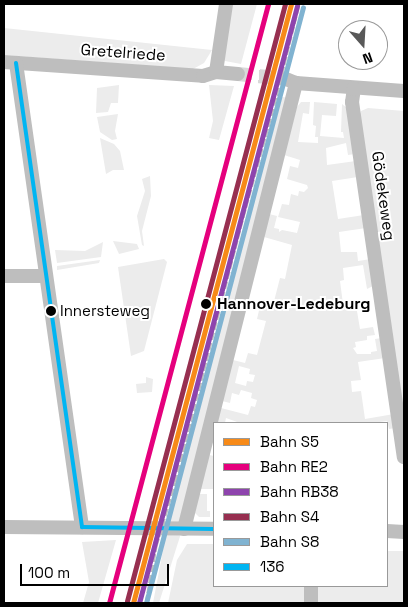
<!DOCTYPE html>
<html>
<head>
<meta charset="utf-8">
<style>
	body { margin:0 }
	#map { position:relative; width:408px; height:607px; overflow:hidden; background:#fff; font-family:"Space Grotesk",sans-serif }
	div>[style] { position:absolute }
	.green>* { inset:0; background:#ececec }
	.minor-tunnel>* { height:14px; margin-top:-7px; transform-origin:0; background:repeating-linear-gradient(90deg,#d9d9d9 0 14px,transparent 0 21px) }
	.minor>* { height:14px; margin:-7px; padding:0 7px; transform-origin:7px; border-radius:7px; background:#bebebe }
	.rail>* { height:3px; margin-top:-1.5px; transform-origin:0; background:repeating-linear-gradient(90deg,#bebebe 0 8px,transparent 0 10.5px) }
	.bus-1>* { height:4px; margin:-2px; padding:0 2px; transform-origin:2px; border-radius:2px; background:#00b5f2 }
	.rail-1>* { height:5px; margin:-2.5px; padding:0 2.5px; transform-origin:2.5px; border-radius:2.5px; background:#f78a18 }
	.rail-2>* { height:5px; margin:-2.5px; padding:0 2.5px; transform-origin:2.5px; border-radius:2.5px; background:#e5007d }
	.rail-3>* { height:5px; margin:-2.5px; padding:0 2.5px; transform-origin:2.5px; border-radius:2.5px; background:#8e44ad }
	.rail-4>* { height:5px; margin:-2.5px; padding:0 2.5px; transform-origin:2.5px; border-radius:2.5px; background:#972f50 }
	.rail-5>* { height:5px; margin:-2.5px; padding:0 2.5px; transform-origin:2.5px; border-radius:2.5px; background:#80b3d1 }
	.dots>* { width:14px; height:14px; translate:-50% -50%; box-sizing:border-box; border:2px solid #fff; border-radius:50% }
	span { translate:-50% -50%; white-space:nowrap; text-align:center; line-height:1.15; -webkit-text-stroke:4px #fff; paint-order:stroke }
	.bus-label { font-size:15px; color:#000 }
	.left { translate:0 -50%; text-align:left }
	.street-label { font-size:16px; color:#000 }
	.stop-label { font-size:16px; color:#000; font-weight:700 }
	.frame { position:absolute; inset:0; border:5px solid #000; pointer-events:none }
	.legend { position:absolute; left:213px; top:422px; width:175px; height:165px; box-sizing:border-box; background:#fff; border:1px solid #999; margin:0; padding:6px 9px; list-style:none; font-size:15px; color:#000 }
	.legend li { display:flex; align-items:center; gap:10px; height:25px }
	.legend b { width:25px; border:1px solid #999 }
	.north { position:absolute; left:338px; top:20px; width:50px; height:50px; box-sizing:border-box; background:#fff; border:1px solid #999; border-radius:50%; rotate:161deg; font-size:14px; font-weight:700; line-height:20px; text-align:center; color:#000 }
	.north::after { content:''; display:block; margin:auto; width:18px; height:22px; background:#595959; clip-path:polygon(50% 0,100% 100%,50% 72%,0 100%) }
	.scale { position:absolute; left:20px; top:564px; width:149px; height:22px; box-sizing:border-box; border:2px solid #000; border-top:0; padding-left:6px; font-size:15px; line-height:18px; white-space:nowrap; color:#000; -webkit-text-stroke:4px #fff; paint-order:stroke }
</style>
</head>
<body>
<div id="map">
	<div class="green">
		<i style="clip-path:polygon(229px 4px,257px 4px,241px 64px,225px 61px,223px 58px)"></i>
		<i style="clip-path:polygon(4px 28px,212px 50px,204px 63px,193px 69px,4px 55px)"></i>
		<i style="clip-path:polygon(119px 85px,118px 103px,111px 103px,108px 112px,96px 113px,97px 88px)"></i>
		<i style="clip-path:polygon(209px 85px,234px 86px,219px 140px,209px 138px,213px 121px)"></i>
		<i style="clip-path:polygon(282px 97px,291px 98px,182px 530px,159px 603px,153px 603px,167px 529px)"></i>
		<i style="clip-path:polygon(evenodd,301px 102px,310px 102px,309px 114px,303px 113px,298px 142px,318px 143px,318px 137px,315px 137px,316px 126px,313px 125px,314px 102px,337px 104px,336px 116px,322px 115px,320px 136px,344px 138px,343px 132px,341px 132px,342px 104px,347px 108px,355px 154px,348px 155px,346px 143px,326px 148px,327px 165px,356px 161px,358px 177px,332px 181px,338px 219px,364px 215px,366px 228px,339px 232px,341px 252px,357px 252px,358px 261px,371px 259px,375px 285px,367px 289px,363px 265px,343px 268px,344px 280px,340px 281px,343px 304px,346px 307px,353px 306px,354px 311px,357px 311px,360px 329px,373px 327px,375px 335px,367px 336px,367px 340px,355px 342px,356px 347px,353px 348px,357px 354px,371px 354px,371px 352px,377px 351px,375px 339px,382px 338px,385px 358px,358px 362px,361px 380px,351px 381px,352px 392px,361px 391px,365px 419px,394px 414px,396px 428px,389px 429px,387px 421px,372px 423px,240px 423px,226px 418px,225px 423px,217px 423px,221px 408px,248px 415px,251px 406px,255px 407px,257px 400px,251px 398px,252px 393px,241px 390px,239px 395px,232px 393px,230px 403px,222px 401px,233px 360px,245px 363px,248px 353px,257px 355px,266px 321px,257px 319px,260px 306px,272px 309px,280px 278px,285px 279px,292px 245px,264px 237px,269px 214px,277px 216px,274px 228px,279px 229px,279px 232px,282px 230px,297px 233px,300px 222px,278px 217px,282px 204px,289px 205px,291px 194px,298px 196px,299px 191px,304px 192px,308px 188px,307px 185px,287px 179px,290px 166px,298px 168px,300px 160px,284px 155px,297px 107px,301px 102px,239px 366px,250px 369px,249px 374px,255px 375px,253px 382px,247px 381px,246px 386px,235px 383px,239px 366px)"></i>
		<i style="clip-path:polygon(368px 108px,404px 111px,404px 418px,359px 116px,361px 111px)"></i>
		<i style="clip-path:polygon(118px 114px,115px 131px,117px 139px,112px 140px,100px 132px,97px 117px)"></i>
		<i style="clip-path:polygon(100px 138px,114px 144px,120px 151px,124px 170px,113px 170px,106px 174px)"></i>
		<i style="clip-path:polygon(150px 176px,151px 196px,142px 231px,144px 246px,142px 245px,137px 216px,145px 191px,142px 179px)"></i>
		<i style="clip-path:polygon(113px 241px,137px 244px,139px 249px,119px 254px)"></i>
		<i style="clip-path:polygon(103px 242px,101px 257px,57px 263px,55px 250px,85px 251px)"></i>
		<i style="clip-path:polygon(164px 259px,167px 262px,144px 351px,131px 356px,118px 267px)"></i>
		<i style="clip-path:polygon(100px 260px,99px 263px,57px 270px,57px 266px)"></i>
		<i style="clip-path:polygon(146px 377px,153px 379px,152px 392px,137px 393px,136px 384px,146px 383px)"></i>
		<i style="clip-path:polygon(209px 455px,214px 456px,214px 489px,200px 489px)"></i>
		<i style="clip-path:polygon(199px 494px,207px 494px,207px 511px,210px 511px,210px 517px,199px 517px,195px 513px)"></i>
		<i style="clip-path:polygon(116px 540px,98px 603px,83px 603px,89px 582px,82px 542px)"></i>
		<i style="clip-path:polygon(187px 544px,214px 544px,214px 586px,304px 586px,304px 603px,168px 603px,177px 560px)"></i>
		<i style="clip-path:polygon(387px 551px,404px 551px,404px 603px,316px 603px,317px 586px,387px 586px)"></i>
	</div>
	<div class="minor-tunnel">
		<i style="left:238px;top:74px;width:48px;rotate:5.9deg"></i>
	</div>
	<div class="minor">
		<i style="left:4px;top:62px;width:199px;rotate:4deg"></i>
		<i style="left:203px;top:76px;width:14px;rotate:-17deg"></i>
		<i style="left:216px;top:72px;width:22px;rotate:5deg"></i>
		<i style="left:16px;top:63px;width:469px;rotate:81.9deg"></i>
		<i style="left:216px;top:72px;width:69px;rotate:-81.6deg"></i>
		<i style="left:286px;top:79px;width:11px;rotate:22deg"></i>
		<i style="left:296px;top:83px;width:108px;rotate:4.2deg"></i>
		<i style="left:354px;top:88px;width:14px;rotate:98deg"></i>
		<i style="left:352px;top:102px;width:359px;rotate:81.7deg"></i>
		<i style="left:4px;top:276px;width:42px"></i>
		<i style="left:4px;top:527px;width:210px;rotate:0.5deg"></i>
		<i style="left:184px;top:529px;width:460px;rotate:-75.9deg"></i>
		<i style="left:387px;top:531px;width:17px;rotate:3deg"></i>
		<i style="left:311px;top:603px;width:17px;rotate:-90deg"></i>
	</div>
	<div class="rail">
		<i style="left:146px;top:603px;width:58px;rotate:-80deg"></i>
		<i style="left:156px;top:546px;width:67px;rotate:-73.5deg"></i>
		<i style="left:175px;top:482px;width:274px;rotate:-75.6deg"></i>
		<i style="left:243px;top:217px;width:116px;rotate:-74.5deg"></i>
		<i style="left:274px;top:105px;width:104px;rotate:-76.1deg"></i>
	</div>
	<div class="bus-1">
		<i style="left:16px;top:63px;width:469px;rotate:81.9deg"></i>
		<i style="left:82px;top:527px;width:132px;rotate:0.9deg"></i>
	</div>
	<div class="rail-1">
		<i style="left:133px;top:603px;width:619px;rotate:-75.22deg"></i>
	</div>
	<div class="rail-2">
		<i style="left:109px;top:603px;width:620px;rotate:-75.13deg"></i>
	</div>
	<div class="rail-3">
		<i style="left:139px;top:603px;width:618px;rotate:-75.18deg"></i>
	</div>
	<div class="rail-4">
		<i style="left:127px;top:601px;width:618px;rotate:-75.18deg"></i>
	</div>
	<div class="rail-5">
		<i style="left:146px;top:603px;width:616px;rotate:-75.24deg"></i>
	</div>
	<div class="dots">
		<i style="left:206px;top:304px;background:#000"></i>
		<i style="left:51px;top:311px;background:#000"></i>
	</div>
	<div class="bus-label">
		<span class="left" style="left:60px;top:311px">Innersteweg</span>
	</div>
	<div class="street-label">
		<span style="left:123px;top:53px;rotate:4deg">Gretelriede</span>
		<span style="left:383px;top:196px;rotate:82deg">Gödekeweg</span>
	</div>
	<div class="stop-label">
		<span class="left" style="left:217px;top:304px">Hannover-Ledeburg</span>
	</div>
	<div class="frame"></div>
	<ul class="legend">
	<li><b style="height:6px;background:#f78a18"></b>Bahn S5</li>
	<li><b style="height:6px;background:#e5007d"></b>Bahn RE2</li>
	<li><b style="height:6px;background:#8e44ad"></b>Bahn RB38</li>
	<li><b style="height:6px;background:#972f50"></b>Bahn S4</li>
	<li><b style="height:6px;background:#80b3d1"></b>Bahn S8</li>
	<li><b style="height:6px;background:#00b5f2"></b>136</li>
	</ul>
	<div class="north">N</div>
	<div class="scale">100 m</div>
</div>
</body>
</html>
